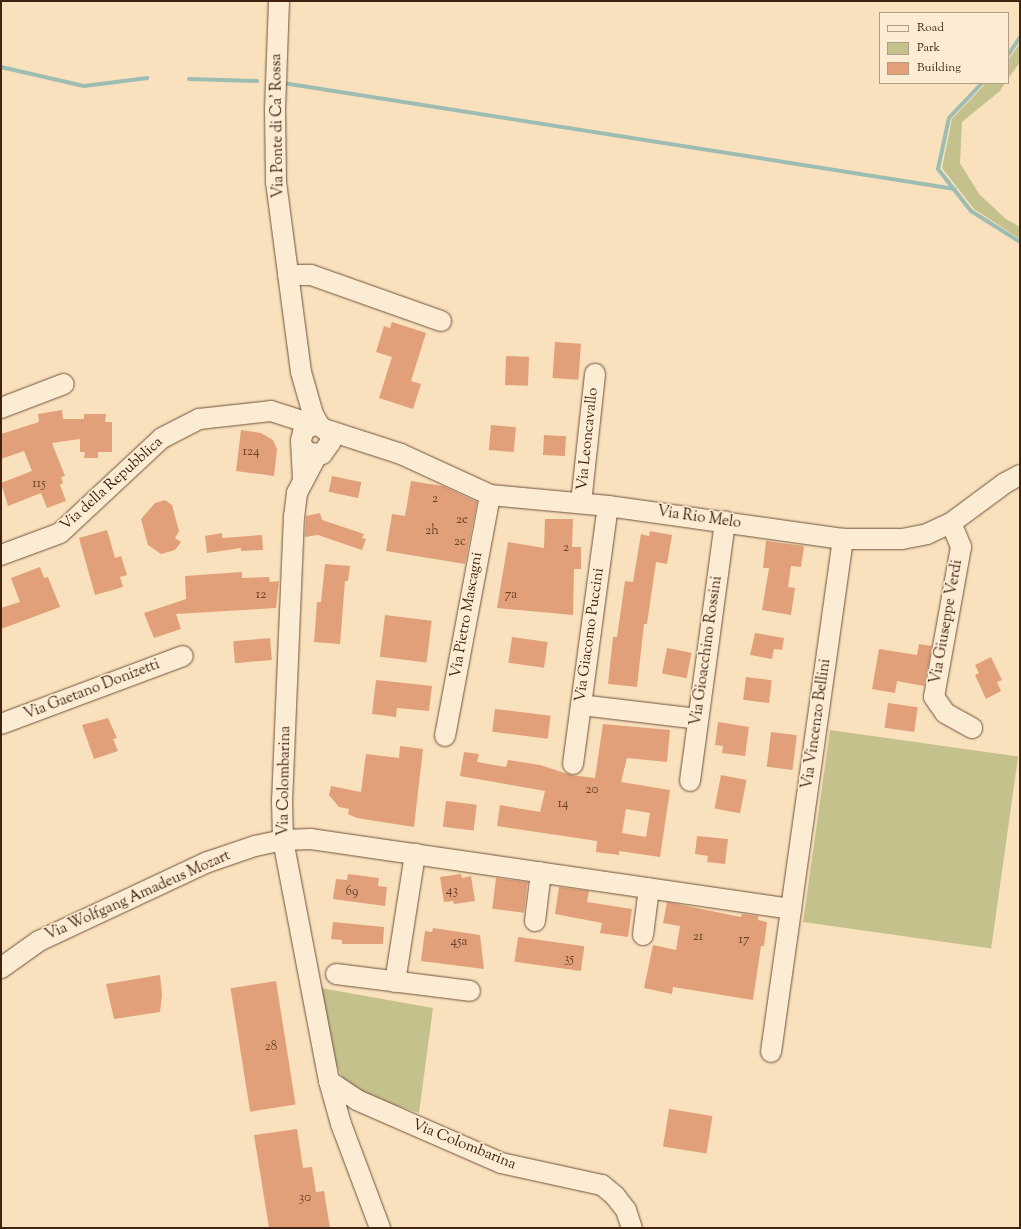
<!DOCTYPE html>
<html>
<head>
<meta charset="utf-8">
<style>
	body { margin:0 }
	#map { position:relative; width:1021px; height:1229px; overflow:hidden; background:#fae1bd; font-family:"Sorts Mill Goudy",serif }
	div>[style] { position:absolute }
	.green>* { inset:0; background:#c5c18d; transform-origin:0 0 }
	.stream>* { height:4px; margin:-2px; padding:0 2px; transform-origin:2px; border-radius:2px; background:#9ebdb2 }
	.building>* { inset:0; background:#e1a07a; transform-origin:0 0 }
	.roads { filter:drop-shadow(0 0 1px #70523b) drop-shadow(0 0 1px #70523b) }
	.minor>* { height:20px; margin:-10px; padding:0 10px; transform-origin:10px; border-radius:10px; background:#fcecd4 }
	span { translate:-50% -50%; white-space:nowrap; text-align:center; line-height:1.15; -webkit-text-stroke:3.5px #fcecd4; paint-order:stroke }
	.number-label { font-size:13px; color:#6a422a }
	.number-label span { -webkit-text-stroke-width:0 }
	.street-label { font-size:15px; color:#422310 }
	.frame { position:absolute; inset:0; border:2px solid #422310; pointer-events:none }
	.legend { position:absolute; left:879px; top:12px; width:130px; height:72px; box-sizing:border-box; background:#fcecd4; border:1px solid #b29c86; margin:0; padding:5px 7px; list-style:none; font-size:12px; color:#422310 }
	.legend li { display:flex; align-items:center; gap:8px; height:20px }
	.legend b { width:20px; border:1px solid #b29c86 }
</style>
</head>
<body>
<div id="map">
	<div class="green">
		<i style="clip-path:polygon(1020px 43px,1020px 62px,1008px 79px,1008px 60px)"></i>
		<i style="clip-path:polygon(986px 83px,1005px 83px,1000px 91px,962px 122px,960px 163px,979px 194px,1006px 219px,1020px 227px,1020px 239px,974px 209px,942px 168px,952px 119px)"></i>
		<i style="left:830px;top:730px;width:190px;height:194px;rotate:8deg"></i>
		<i style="clip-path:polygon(321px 988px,433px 1008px,419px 1113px,357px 1092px,345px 1082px,336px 1065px)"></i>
	</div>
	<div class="stream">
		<i style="left:1008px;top:55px;width:22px;rotate:-56deg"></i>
		<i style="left:1px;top:67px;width:85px;rotate:12.9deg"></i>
		<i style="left:84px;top:86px;width:64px;rotate:-7.1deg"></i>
		<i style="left:189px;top:79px;width:68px;rotate:1.7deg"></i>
		<i style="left:283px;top:83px;width:680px;rotate:8.96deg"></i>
		<i style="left:982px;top:83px;width:48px;rotate:133.3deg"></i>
		<i style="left:949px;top:118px;width:52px;rotate:102.2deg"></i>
		<i style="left:938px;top:169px;width:53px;rotate:51.8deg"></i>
		<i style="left:971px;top:211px;width:58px;rotate:32.3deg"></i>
	</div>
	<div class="building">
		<i style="clip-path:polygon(392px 322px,426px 333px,411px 381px,421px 384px,413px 409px,379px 398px,392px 357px,376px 352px,384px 326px,390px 328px)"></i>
		<i style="left:555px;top:342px;width:26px;height:36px;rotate:4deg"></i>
		<i style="left:506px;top:356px;width:23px;height:29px;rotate:2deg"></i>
		<i style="clip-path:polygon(62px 410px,63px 419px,84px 419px,84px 414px,106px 414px,105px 422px,112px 422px,112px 452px,98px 452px,98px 458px,84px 458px,85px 452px,80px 452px,80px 439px,52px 443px,65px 476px,61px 477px,63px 483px,60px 485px,66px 501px,47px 508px,41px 493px,8px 506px,1px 483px,32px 471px,24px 451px,1px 459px,1px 434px,39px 422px,38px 414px)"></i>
		<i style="left:491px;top:425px;width:25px;height:25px;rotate:5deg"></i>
		<i style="clip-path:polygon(241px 430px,261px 433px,273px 440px,277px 449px,274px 476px,236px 471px)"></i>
		<i style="left:544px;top:435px;width:22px;height:20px;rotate:3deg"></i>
		<i style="left:332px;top:476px;width:30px;height:16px;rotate:12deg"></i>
		<i style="clip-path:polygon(411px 481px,443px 486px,477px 502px,465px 564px,386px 551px,392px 514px,405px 516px)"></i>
		<i style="clip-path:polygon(165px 500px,172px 505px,179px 531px,175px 538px,181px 542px,175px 550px,161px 554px,148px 545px,141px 519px,155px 503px)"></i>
		<i style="clip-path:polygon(320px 513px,322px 520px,364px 534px,362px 538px,366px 539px,362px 550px,318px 535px,305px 537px,306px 516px)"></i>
		<i style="clip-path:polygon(545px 519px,573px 519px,572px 547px,581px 547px,581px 569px,574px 569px,573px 615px,497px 608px,508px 542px,544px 548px)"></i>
		<i style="clip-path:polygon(107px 530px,115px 558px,121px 556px,127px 575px,120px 577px,123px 587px,95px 595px,79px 538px)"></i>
		<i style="clip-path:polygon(650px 531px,672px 535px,667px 564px,656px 562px,647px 624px,644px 624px,637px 687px,608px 684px,613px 637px,617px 637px,625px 581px,633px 582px,641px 534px,649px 536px)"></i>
		<i style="clip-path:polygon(222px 533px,222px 538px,262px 535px,263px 550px,241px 551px,241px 548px,207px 553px,205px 536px)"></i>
		<i style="clip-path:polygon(766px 541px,804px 546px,801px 567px,791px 566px,788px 587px,795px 588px,791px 615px,762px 610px,769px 568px,763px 568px)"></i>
		<i style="clip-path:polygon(325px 564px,350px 566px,348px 581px,345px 581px,340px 644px,314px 642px,317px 602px,321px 602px)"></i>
		<i style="clip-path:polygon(40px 567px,44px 578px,48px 577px,60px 607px,1px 629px,1px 608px,20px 602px,11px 578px)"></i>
		<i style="clip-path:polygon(242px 572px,242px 578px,269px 577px,270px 582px,279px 581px,276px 608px,176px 614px,181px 629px,154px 638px,144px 613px,186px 599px,185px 576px)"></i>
		<i style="left:385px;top:615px;width:47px;height:42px;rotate:7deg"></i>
		<i style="clip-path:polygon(755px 633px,784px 638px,782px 650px,774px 649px,772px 659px,750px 655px)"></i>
		<i style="left:512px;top:637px;width:36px;height:26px;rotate:8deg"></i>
		<i style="left:270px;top:638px;width:22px;height:37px;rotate:85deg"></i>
		<i style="clip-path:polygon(919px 644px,932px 646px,924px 686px,897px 681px,895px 693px,872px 689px,879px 649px,917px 655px)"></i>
		<i style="left:667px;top:648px;width:25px;height:26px;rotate:11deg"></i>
		<i style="clip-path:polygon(991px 657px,1002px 680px,997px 682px,1001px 691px,986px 699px,975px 675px,979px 673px,975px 665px)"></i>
		<i style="left:746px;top:677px;width:26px;height:23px;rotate:7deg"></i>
		<i style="clip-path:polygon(376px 680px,432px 686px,429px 711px,397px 708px,396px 717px,372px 714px)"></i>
		<i style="left:888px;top:703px;width:30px;height:25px;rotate:8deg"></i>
		<i style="left:495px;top:709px;width:56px;height:23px;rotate:7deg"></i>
		<i style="clip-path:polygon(108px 718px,117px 738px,113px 739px,118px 751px,94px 759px,82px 725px)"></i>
		<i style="clip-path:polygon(718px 722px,749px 727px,745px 756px,722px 753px,723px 746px,715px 745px)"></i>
		<i style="clip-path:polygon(evenodd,603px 724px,670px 730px,667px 762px,627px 758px,621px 782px,670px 790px,660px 857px,619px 851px,619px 855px,596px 852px,597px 841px,497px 826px,500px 805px,540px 812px,545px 791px,460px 776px,464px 752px,479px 754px,477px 762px,506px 767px,508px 760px,540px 765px,571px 775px,595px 778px,603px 724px,626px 809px,650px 813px,646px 837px,622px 833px,626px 809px)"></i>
		<i style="left:771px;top:732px;width:26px;height:35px;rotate:7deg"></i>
		<i style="clip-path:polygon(400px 746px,423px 749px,414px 827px,357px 818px,348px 814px,349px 809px,339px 807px,329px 795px,331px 786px,361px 792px,366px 754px,399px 758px)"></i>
		<i style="left:721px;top:775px;width:26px;height:34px;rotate:11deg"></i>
		<i style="left:446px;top:801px;width:31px;height:26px;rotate:7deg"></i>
		<i style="clip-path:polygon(697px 836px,728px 839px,725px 864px,707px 862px,708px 856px,695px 854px)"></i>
		<i style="clip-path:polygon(348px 874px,379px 878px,378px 886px,387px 887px,385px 906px,333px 899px,336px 879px,347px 880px)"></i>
		<i style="clip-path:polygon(461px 874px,462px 878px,471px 876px,475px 901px,454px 904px,453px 901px,444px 902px,440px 877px)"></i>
		<i style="left:496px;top:878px;width:32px;height:31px;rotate:7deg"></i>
		<i style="clip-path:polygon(559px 887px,589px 891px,587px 902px,632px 909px,628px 937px,600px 933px,602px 923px,555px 914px)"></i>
		<i style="clip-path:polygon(667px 902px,741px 917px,742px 914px,758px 916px,758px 920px,767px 922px,764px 946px,761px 946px,753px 1000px,673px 987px,672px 994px,644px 988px,653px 945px,676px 950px,680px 926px,663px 923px)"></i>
		<i style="clip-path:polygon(333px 922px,384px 927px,383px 944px,342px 944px,342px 940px,331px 939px)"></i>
		<i style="clip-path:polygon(433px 928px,480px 935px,484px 969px,421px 961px,425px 931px,432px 932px)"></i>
		<i style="left:518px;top:937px;width:67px;height:25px;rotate:8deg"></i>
		<i style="clip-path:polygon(160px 975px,162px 995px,160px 1012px,114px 1019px,106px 984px)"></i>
		<i style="left:276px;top:981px;width:125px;height:46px;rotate:81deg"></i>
		<i style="left:669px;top:1109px;width:44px;height:38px;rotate:9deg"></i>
		<i style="clip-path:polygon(297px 1129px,303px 1168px,312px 1167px,316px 1192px,324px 1191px,330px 1228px,269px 1228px,254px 1135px)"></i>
	</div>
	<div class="roads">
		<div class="minor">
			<i style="left:279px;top:1px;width:107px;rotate:92.1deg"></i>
			<i style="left:275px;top:108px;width:74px;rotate:89.2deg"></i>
			<i style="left:276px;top:182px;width:192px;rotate:82.5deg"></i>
			<i style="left:301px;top:372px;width:44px;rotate:74.1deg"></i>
			<i style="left:313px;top:414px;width:13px;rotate:61deg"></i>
			<i style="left:288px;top:275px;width:23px"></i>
			<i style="left:311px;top:275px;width:138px;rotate:19.5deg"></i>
			<i style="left:1px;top:408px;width:67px;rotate:-20.9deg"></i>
			<i style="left:327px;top:430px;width:78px;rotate:18deg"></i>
			<i style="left:401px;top:454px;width:98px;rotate:24.7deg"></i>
			<i style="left:490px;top:495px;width:119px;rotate:5.3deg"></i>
			<i style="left:608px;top:506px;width:237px;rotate:8deg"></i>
			<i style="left:843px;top:539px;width:59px"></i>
			<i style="left:902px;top:539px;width:25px;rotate:-11deg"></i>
			<i style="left:927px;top:534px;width:26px;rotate:-25deg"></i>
			<i style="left:951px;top:523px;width:67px;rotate:-36.5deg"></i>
			<i style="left:1005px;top:483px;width:17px;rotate:-28deg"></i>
			<i style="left:302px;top:446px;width:9px;rotate:49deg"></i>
			<i style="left:308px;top:453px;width:14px;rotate:4deg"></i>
			<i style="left:322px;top:454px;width:14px;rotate:-54deg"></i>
			<i style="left:330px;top:443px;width:9px;rotate:-90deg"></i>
			<i style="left:330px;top:434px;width:14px;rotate:-141deg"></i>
			<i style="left:319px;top:425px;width:9px;rotate:174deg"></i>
			<i style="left:310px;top:426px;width:9px;rotate:139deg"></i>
			<i style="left:303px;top:432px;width:9px;rotate:103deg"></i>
			<i style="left:301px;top:441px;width:37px;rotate:87deg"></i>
			<i style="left:317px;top:455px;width:43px;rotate:117.8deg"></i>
			<i style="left:297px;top:493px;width:23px;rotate:97deg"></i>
			<i style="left:294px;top:516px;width:284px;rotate:92.4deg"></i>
			<i style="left:282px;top:800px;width:40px;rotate:88.6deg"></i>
			<i style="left:283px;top:840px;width:245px;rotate:79.2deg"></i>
			<i style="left:329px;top:1081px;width:45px;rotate:74.4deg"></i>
			<i style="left:341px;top:1124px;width:111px;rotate:69.4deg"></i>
			<i style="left:581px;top:503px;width:130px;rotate:-83.8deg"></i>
			<i style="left:951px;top:523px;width:26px;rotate:67deg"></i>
			<i style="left:961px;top:547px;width:152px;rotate:100.2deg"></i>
			<i style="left:934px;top:697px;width:19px;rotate:55deg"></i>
			<i style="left:945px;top:713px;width:31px;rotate:29deg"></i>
			<i style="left:1px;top:555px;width:63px;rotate:-20.4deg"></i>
			<i style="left:60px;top:533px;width:139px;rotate:-43deg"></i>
			<i style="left:162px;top:438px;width:42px;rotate:-27.2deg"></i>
			<i style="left:199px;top:419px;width:72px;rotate:-6.3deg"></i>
			<i style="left:271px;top:411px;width:46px;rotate:17.7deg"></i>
			<i style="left:581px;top:705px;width:118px;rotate:6.8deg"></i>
			<i style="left:1px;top:724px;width:194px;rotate:-20.5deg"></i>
			<i style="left:445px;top:736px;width:245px;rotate:-79.4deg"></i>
			<i style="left:573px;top:764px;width:260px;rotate:-82.3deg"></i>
			<i style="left:690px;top:781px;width:262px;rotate:-82.3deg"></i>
			<i style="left:535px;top:921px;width:49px;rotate:-83deg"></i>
			<i style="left:643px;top:935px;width:47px;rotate:-82.7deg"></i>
			<i style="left:1px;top:968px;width:47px;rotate:-35.4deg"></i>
			<i style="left:39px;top:941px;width:187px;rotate:-25.1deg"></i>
			<i style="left:208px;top:862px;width:50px;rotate:-18.8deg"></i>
			<i style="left:255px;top:846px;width:29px;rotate:-12deg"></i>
			<i style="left:283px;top:840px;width:28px;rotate:-2deg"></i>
			<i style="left:311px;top:839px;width:485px;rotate:8.3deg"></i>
			<i style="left:791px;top:909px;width:374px;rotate:-82deg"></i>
			<i style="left:336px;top:974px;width:135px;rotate:7.2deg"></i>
			<i style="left:395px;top:982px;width:130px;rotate:-81.1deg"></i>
			<i style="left:771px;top:1052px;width:144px;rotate:-82deg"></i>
			<i style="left:329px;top:1081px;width:34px;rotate:34deg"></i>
			<i style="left:357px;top:1100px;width:157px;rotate:23.6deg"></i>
			<i style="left:501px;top:1163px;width:103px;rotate:12.3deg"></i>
			<i style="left:602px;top:1185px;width:17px;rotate:40deg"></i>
			<i style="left:615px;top:1196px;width:18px;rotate:52deg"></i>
			<i style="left:626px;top:1210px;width:19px;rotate:72deg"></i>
		</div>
	</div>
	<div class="number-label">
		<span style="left:251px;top:452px">124</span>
		<span style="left:39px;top:484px">115</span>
		<span style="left:435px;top:499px">2</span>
		<span style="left:462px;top:520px">2e</span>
		<span style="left:432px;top:531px">2h</span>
		<span style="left:460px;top:542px">2c</span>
		<span style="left:566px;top:548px">2</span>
		<span style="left:261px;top:595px">12</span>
		<span style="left:511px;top:595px">7a</span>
		<span style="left:592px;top:790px">20</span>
		<span style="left:563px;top:804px">14</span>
		<span style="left:452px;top:891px">43</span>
		<span style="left:352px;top:892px">69</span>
		<span style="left:698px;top:937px">21</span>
		<span style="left:744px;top:940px">17</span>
		<span style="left:459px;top:942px">45a</span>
		<span style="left:569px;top:959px">35</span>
		<span style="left:271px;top:1047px">28</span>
		<span style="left:305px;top:1198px">30</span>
	</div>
	<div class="street-label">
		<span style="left:278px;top:126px;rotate:-91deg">Via Ponte di Ca' Rossa</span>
		<span style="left:588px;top:439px;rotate:-84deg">Via Leoncavallo</span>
		<span style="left:112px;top:484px;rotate:-42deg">Via della Repubblica</span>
		<span style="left:699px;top:518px;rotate:8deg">Via Rio Melo</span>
		<span style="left:467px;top:615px;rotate:-80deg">Via Pietro Mascagni</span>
		<span style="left:947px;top:622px;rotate:-80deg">Via Giuseppe Verdi</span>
		<span style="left:590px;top:635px;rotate:-82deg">Via Giacomo Puccini</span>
		<span style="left:707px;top:651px;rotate:-82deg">Via Gioacchino Rossini</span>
		<span style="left:92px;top:690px;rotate:-21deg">Via Gaetano Donizetti</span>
		<span style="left:817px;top:724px;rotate:-82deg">Via Vincenzo Bellini</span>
		<span style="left:285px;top:781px;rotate:-89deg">Via Colombarina</span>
		<span style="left:138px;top:896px;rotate:-24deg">Via Wolfgang Amadeus Mozart</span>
		<span style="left:464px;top:1145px;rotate:22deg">Via Colombarina</span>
	</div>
	<div class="frame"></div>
	<ul class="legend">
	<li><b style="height:5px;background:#fcecd4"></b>Road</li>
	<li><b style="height:11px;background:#c5c18d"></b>Park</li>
	<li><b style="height:11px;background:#e1a07a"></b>Building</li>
	</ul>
</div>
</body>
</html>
